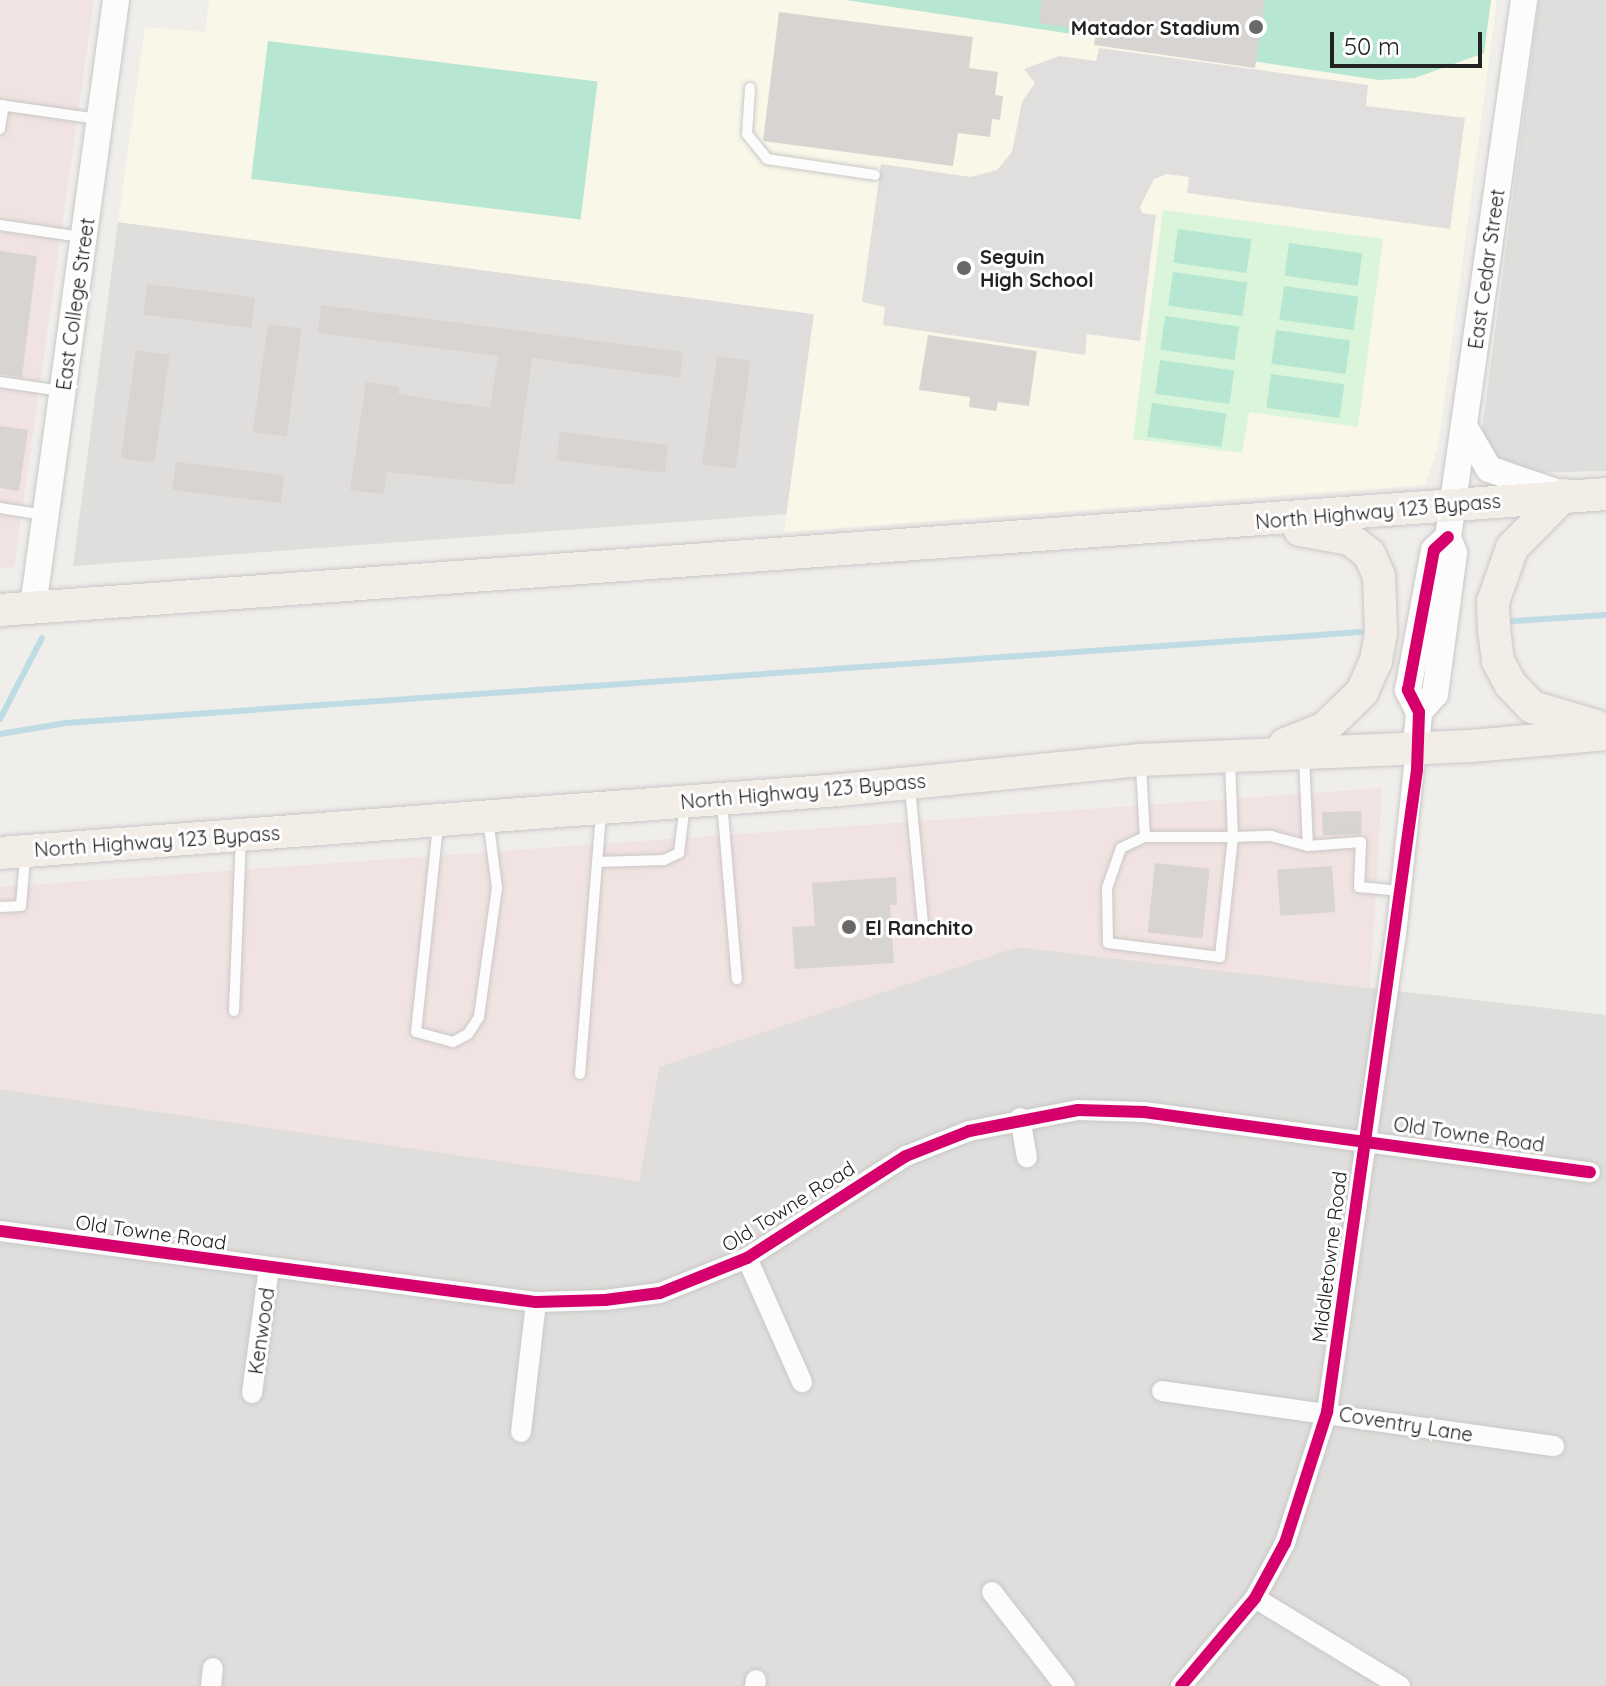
<!DOCTYPE html>
<html>
<head>
<meta charset="utf-8">
<style>
	body { margin:0 }
	#map { position:relative; width:1606px; height:1686px; overflow:hidden; background:#f0eeeb; font-family:Quicksand,sans-serif }
	div>[style] { position:absolute }
	.residential>* { inset:0; background:#dfdedc }
	.commercial>* { inset:0; background:#f1e3e1 }
	.education>* { inset:0; background:#f8f7e8 }
	.religious>* { inset:0; background:#dededc }
	.park>* { inset:0; background:#daf5da }
	.pitch>* { inset:0; background:#b7e6d2; transform-origin:0 0 }
	.parking>* { inset:0; background:#e0dfde }
	.stream>* { height:6px; margin:-3px; padding:0 3px; transform-origin:3px; border-radius:3px; background:#bfdbe3 }
	.building>* { inset:0; background:#d7d4d2; transform-origin:0 0 }
	.roads { filter:drop-shadow(0 0 2px #c9c8c7) drop-shadow(0 0 2px #c9c8c7) }
	.service>* { height:10px; margin:-5px; padding:0 5px; transform-origin:5px; border-radius:5px; background:#fdfcfc }
	.minor>* { height:20px; margin:-10px; padding:0 10px; transform-origin:10px; border-radius:10px; background:#fdfcfc }
	.tertiary>* { height:26px; margin:-13px; padding:0 13px; transform-origin:13px; border-radius:13px; background:#fdfcfc }
	.primary>* { height:32px; margin:-16px; padding:0 16px; transform-origin:16px; border-radius:16px; background:#f3ede7 }
	.cycleway>* { height:12px; margin:-6px; padding:0 6px; transform-origin:6px; border-radius:6px; background:#d6006c }
	.dots>* { width:22px; height:22px; translate:-50% -50%; box-sizing:border-box; border:4px solid #fff; border-radius:50% }
	span { translate:-50% -50%; white-space:nowrap; text-align:center; line-height:1.15; -webkit-text-stroke:6px #fff; paint-order:stroke }
	.poi-label { font-size:20px; color:#222; font-weight:700 }
	.right { translate:-100% -50%; text-align:right }
	.left { translate:0 -50%; text-align:left }
	.street-label { font-size:20px; color:#222 }
	.scale { position:absolute; left:1330px; top:32px; width:152px; height:36px; box-sizing:border-box; border:4px solid #222; border-top:0; padding-left:10px; font-size:24px; line-height:28px; white-space:nowrap; color:#222; -webkit-text-stroke:6px #fff; paint-order:stroke }
</style>
</head>
<body>
<div id="map">
	<div class="residential">
		<i style="clip-path:polygon(118px 222px,814px 314px,787px 514px,73px 566px)"></i>
		<i style="clip-path:polygon(1017px 947px,1606px 1015px,1606px 1686px,0 1686px,0 1089px,639px 1181px,659px 1067px)"></i>
	</div>
	<div class="commercial">
		<i style="clip-path:polygon(0 0,94px 0,14px 567px,0 568px)"></i>
		<i style="clip-path:polygon(1382px 788px,1370px 988px,1017px 947px,659px 1067px,639px 1181px,0 1089px,0 887px)"></i>
	</div>
	<div class="education">
		<i style="clip-path:polygon(209px 0,1497px 0,1438px 447px,1425px 485px,784px 532px,814px 314px,118px 222px,145px 27px,205px 32px)"></i>
	</div>
	<div class="religious">
		<i style="clip-path:polygon(1539px 0,1606px 0,1606px 471px,1508px 473px,1481px 438px)"></i>
	</div>
	<div class="park">
		<i style="clip-path:polygon(1163px 210px,1383px 239px,1358px 427px,1249px 412px,1242px 453px,1133px 439px)"></i>
	</div>
	<div class="pitch">
		<i style="clip-path:polygon(846px 0,1491px 0,1484px 53px,1415px 78px,1379px 80px)"></i>
		<i style="left:268px;top:41px;width:332px;height:139px;rotate:7deg"></i>
		<i style="left:1178px;top:229px;width:74px;height:34px;rotate:8deg"></i>
		<i style="left:1289px;top:243px;width:74px;height:33px;rotate:8deg"></i>
		<i style="left:1173px;top:272px;width:75px;height:34px;rotate:8deg"></i>
		<i style="left:1284px;top:286px;width:75px;height:34px;rotate:8deg"></i>
		<i style="left:1165px;top:316px;width:75px;height:34px;rotate:8deg"></i>
		<i style="left:1276px;top:330px;width:75px;height:34px;rotate:8deg"></i>
		<i style="left:1160px;top:360px;width:75px;height:34px;rotate:8deg"></i>
		<i style="left:1271px;top:374px;width:74px;height:34px;rotate:8deg"></i>
		<i style="left:1152px;top:403px;width:75px;height:34px;rotate:8deg"></i>
	</div>
	<div class="parking">
		<i style="clip-path:polygon(1099px 48px,1368px 85px,1366px 106px,1465px 118px,1450px 229px,1187px 193px,1189px 177px,1167px 174px,1154px 179px,1140px 207px,1142px 213px,1156px 215px,1140px 341px,1087px 334px,1085px 355px,883px 325px,885px 307px,862px 302px,881px 164px,971px 177px,997px 170px,1012px 152px,1022px 102px,1035px 83px,1024px 69px,1059px 56px,1096px 61px)"></i>
	</div>
	<div class="stream">
		<i style="left:1513px;top:621px;width:93px;rotate:-3.7deg"></i>
		<i style="left:0;top:719px;width:91px;rotate:-62.6deg"></i>
		<i style="left:0;top:734px;width:67px;rotate:-9.5deg"></i>
		<i style="left:66px;top:723px;width:1298px;rotate:-4.02deg"></i>
	</div>
	<div class="building">
		<i style="clip-path:polygon(1042px 0,1265px 0,1255px 68px,1094px 45px,1096px 31px,1039px 23px)"></i>
		<i style="clip-path:polygon(779px 12px,973px 37px,969px 68px,998px 72px,995px 95px,1003px 96px,1000px 120px,992px 119px,990px 137px,958px 133px,953px 166px,763px 141px)"></i>
		<i style="clip-path:polygon(0 251px,37px 256px,22px 377px,0 374px)"></i>
		<i style="left:147px;top:284px;width:109px;height:31px;rotate:7deg"></i>
		<i style="clip-path:polygon(321px 305px,683px 352px,680px 378px,532px 358px,514px 485px,387px 472px,384px 494px,350px 490px,366px 382px,400px 387px,398px 394px,490px 408px,498px 356px,318px 333px)"></i>
		<i style="left:268px;top:324px;width:34px;height:109px;rotate:8deg"></i>
		<i style="clip-path:polygon(928px 335px,1037px 351px,1029px 406px,998px 402px,996px 411px,969px 407px,970px 397px,919px 390px)"></i>
		<i style="left:136px;top:350px;width:34px;height:109px;rotate:8deg"></i>
		<i style="left:717px;top:356px;width:34px;height:109px;rotate:8deg"></i>
		<i style="clip-path:polygon(0 426px,28px 430px,19px 491px,0 488px)"></i>
		<i style="left:560px;top:432px;width:109px;height:28px;rotate:7deg"></i>
		<i style="left:176px;top:462px;width:109px;height:28px;rotate:7deg"></i>
		<i style="left:1361px;top:811px;width:23px;height:39px;rotate:88deg"></i>
		<i style="left:1155px;top:863px;width:55px;height:70px;rotate:6deg"></i>
		<i style="left:1332px;top:866px;width:46px;height:55px;rotate:86deg"></i>
		<i style="clip-path:polygon(896px 877px,897px 905px,890px 905px,894px 963px,795px 969px,792px 927px,815px 926px,812px 883px)"></i>
	</div>
	<div class="roads">
		<div class="service">
			<i style="left:750px;top:88px;width:46px;rotate:93.7deg"></i>
			<i style="left:747px;top:134px;width:32px;rotate:51deg"></i>
			<i style="left:767px;top:159px;width:109px;rotate:8.4deg"></i>
			<i style="left:0;top:105px;width:99px;rotate:8.1deg"></i>
			<i style="left:0;top:129px;width:24px;rotate:-81deg"></i>
			<i style="left:0;top:225px;width:82px;rotate:8.4deg"></i>
			<i style="left:0;top:382px;width:62px;rotate:8.4deg"></i>
			<i style="left:0;top:508px;width:45px;rotate:9deg"></i>
			<i style="left:1304px;top:756px;width:90px;rotate:87.5deg"></i>
			<i style="left:1230px;top:760px;width:77px;rotate:87.8deg"></i>
			<i style="left:1233px;top:837px;width:38px;rotate:-2deg"></i>
			<i style="left:1271px;top:836px;width:38px;rotate:15deg"></i>
			<i style="left:1308px;top:846px;width:53px;rotate:-4.3deg"></i>
			<i style="left:1361px;top:842px;width:45px;rotate:92.5deg"></i>
			<i style="left:1359px;top:887px;width:42px;rotate:5.4deg"></i>
			<i style="left:1141px;top:766px;width:71px;rotate:86.8deg"></i>
			<i style="left:1145px;top:837px;width:88px"></i>
			<i style="left:1233px;top:837px;width:121px;rotate:96.2deg"></i>
			<i style="left:1220px;top:957px;width:113px;rotate:-172.9deg"></i>
			<i style="left:1108px;top:943px;width:55px;rotate:-91deg"></i>
			<i style="left:1107px;top:888px;width:42px;rotate:-70.7deg"></i>
			<i style="left:1121px;top:848px;width:26px;rotate:-25deg"></i>
			<i style="left:910px;top:788px;width:137px;rotate:84.5deg"></i>
			<i style="left:722px;top:802px;width:178px;rotate:85.2deg"></i>
			<i style="left:438px;top:826px;width:207px;rotate:96.1deg"></i>
			<i style="left:416px;top:1032px;width:38px;rotate:15deg"></i>
			<i style="left:453px;top:1042px;width:17px;rotate:-28deg"></i>
			<i style="left:468px;top:1034px;width:20px;rotate:-57deg"></i>
			<i style="left:479px;top:1017px;width:130px;rotate:-82.1deg"></i>
			<i style="left:497px;top:888px;width:70px;rotate:-97.4deg"></i>
			<i style="left:597px;top:862px;width:67px;rotate:-1.7deg"></i>
			<i style="left:664px;top:860px;width:17px;rotate:-25deg"></i>
			<i style="left:679px;top:853px;width:49px;rotate:-83deg"></i>
			<i style="left:0;top:907px;width:21px;rotate:-3deg"></i>
			<i style="left:21px;top:906px;width:49px;rotate:-85.3deg"></i>
			<i style="left:234px;top:1011px;width:174px;rotate:-87.7deg"></i>
			<i style="left:580px;top:1074px;width:264px;rotate:-85.4deg"></i>
		</div>
		<div class="minor">
			<i style="left:1020px;top:1118px;width:40px;rotate:80deg"></i>
			<i style="left:0;top:1231px;width:541px;rotate:7.55deg"></i>
			<i style="left:536px;top:1302px;width:69px;rotate:-1.7deg"></i>
			<i style="left:605px;top:1300px;width:55px;rotate:-7.3deg"></i>
			<i style="left:660px;top:1293px;width:94px;rotate:-21.9deg"></i>
			<i style="left:747px;top:1258px;width:189px;rotate:-32.7deg"></i>
			<i style="left:906px;top:1156px;width:68px;rotate:-21.6deg"></i>
			<i style="left:969px;top:1131px;width:111px;rotate:-10.9deg"></i>
			<i style="left:1078px;top:1110px;width:66px;rotate:1.7deg"></i>
			<i style="left:1144px;top:1112px;width:450px;rotate:7.7deg"></i>
			<i style="left:747px;top:1258px;width:136px;rotate:66.1deg"></i>
			<i style="left:1162px;top:1391px;width:396px;rotate:8deg"></i>
			<i style="left:252px;top:1393px;width:126px;rotate:-82.3deg"></i>
			<i style="left:521px;top:1432px;width:131px;rotate:-83.4deg"></i>
			<i style="left:992px;top:1592px;width:119px;rotate:52.2deg"></i>
			<i style="left:1255px;top:1598px;width:170px;rotate:31.3deg"></i>
			<i style="left:211px;top:1686px;width:18px;rotate:-84deg"></i>
			<i style="left:755px;top:1686px;width:6px;rotate:-81deg"></i>
			<i style="left:1181px;top:1686px;width:115px;rotate:-49.9deg"></i>
			<i style="left:1255px;top:1598px;width:63px;rotate:-61.4deg"></i>
			<i style="left:1285px;top:1543px;width:138px;rotate:-72.2deg"></i>
			<i style="left:1327px;top:1412px;width:482px;rotate:-81.8deg"></i>
			<i style="left:1396px;top:935px;width:189px;rotate:-83.9deg"></i>
		</div>
		<div class="tertiary">
			<i style="left:1464px;top:426px;width:50px;rotate:59.8deg"></i>
			<i style="left:1489px;top:469px;width:76px;rotate:19.1deg"></i>
			<i style="left:33px;top:607px;width:613px;rotate:-82.21deg"></i>
			<i style="left:1419px;top:712px;width:24px;rotate:-48deg"></i>
			<i style="left:1435px;top:694px;width:142px;rotate:-82.3deg"></i>
			<i style="left:1454px;top:553px;width:17px;rotate:-111deg"></i>
			<i style="left:1448px;top:537px;width:542px;rotate:-81.94deg"></i>
			<i style="left:1416px;top:747px;width:35px;rotate:-85deg"></i>
			<i style="left:1419px;top:712px;width:25px;rotate:-117deg"></i>
			<i style="left:1408px;top:690px;width:142px;rotate:-79.5deg"></i>
			<i style="left:1434px;top:550px;width:19px;rotate:-43deg"></i>
		</div>
		<div class="primary">
			<i style="left:1564px;top:495px;width:74px;rotate:134.5deg"></i>
			<i style="left:1512px;top:548px;width:57px;rotate:109.4deg"></i>
			<i style="left:1493px;top:602px;width:27px;rotate:88deg"></i>
			<i style="left:1494px;top:629px;width:32px;rotate:83deg"></i>
			<i style="left:1498px;top:661px;width:27px;rotate:62deg"></i>
			<i style="left:1511px;top:685px;width:30px;rotate:46deg"></i>
			<i style="left:1532px;top:707px;width:67px;rotate:16.5deg"></i>
			<i style="left:0;top:610px;width:1610px;rotate:-4.13deg"></i>
			<i style="left:1285px;top:744px;width:43px;rotate:-21.8deg"></i>
			<i style="left:1325px;top:728px;width:52px;rotate:-44.2deg"></i>
			<i style="left:1362px;top:692px;width:34px;rotate:-66deg"></i>
			<i style="left:1376px;top:661px;width:29px;rotate:-80deg"></i>
			<i style="left:1381px;top:632px;width:56px;rotate:-92deg"></i>
			<i style="left:1379px;top:576px;width:24px;rotate:-114deg"></i>
			<i style="left:1369px;top:554px;width:24px;rotate:-142deg"></i>
			<i style="left:1350px;top:539px;width:51px;rotate:-169.8deg"></i>
			<i style="left:0;top:853px;width:842px;rotate:-4.29deg"></i>
			<i style="left:840px;top:790px;width:301px;rotate:-5.7deg"></i>
			<i style="left:1140px;top:760px;width:332px;rotate:-2.4deg"></i>
			<i style="left:1472px;top:746px;width:135px;rotate:-5.1deg"></i>
		</div>
	</div>
	<div class="cycleway">
		<i style="left:0;top:1231px;width:541px;rotate:7.55deg"></i>
		<i style="left:536px;top:1302px;width:69px;rotate:-1.7deg"></i>
		<i style="left:605px;top:1300px;width:55px;rotate:-7.3deg"></i>
		<i style="left:660px;top:1293px;width:94px;rotate:-21.9deg"></i>
		<i style="left:747px;top:1258px;width:189px;rotate:-32.7deg"></i>
		<i style="left:906px;top:1156px;width:68px;rotate:-21.6deg"></i>
		<i style="left:969px;top:1131px;width:111px;rotate:-10.9deg"></i>
		<i style="left:1078px;top:1110px;width:66px;rotate:1.7deg"></i>
		<i style="left:1144px;top:1112px;width:450px;rotate:7.7deg"></i>
		<i style="left:1181px;top:1686px;width:115px;rotate:-49.9deg"></i>
		<i style="left:1255px;top:1598px;width:63px;rotate:-61.4deg"></i>
		<i style="left:1285px;top:1543px;width:138px;rotate:-72.2deg"></i>
		<i style="left:1327px;top:1412px;width:648px;rotate:-82.02deg"></i>
		<i style="left:1417px;top:770px;width:58px;rotate:-88deg"></i>
		<i style="left:1419px;top:712px;width:25px;rotate:-117deg"></i>
		<i style="left:1408px;top:690px;width:142px;rotate:-79.5deg"></i>
		<i style="left:1434px;top:550px;width:19px;rotate:-43deg"></i>
	</div>
	<div class="dots">
		<i style="left:1256px;top:27px;background:#6a6968"></i>
		<i style="left:964px;top:268px;background:#6a6968"></i>
		<i style="left:849px;top:927px;background:#6a6968"></i>
	</div>
	<div class="poi-label">
		<span class="right" style="left:1240px;top:27px">Matador Stadium</span>
		<span class="left" style="left:980px;top:268px">Seguin<br>High School</span>
		<span class="left" style="left:865px;top:927px">El Ranchito</span>
	</div>
	<div class="street-label">
		<span style="left:1486px;top:269px;rotate:-82deg">East Cedar Street</span>
		<span style="left:75px;top:304px;rotate:-82deg">East College Street</span>
		<span style="left:1378px;top:511px;rotate:-5deg">North Highway 123 Bypass</span>
		<span style="left:803px;top:791px;rotate:-5deg">North Highway 123 Bypass</span>
		<span style="left:157px;top:841px;rotate:-4deg">North Highway 123 Bypass</span>
		<span style="left:1469px;top:1134px;rotate:8deg">Old Towne Road</span>
		<span style="left:788px;top:1206px;rotate:-32deg">Old Towne Road</span>
		<span style="left:151px;top:1232px;rotate:8deg">Old Towne Road</span>
		<span style="left:1329px;top:1257px;rotate:-83deg">Middletowne Road</span>
		<span style="left:261px;top:1331px;rotate:-82deg">Kenwood</span>
		<span style="left:1406px;top:1424px;rotate:9deg">Coventry Lane</span>
	</div>
	<div class="scale">50 m</div>
</div>
</body>
</html>
